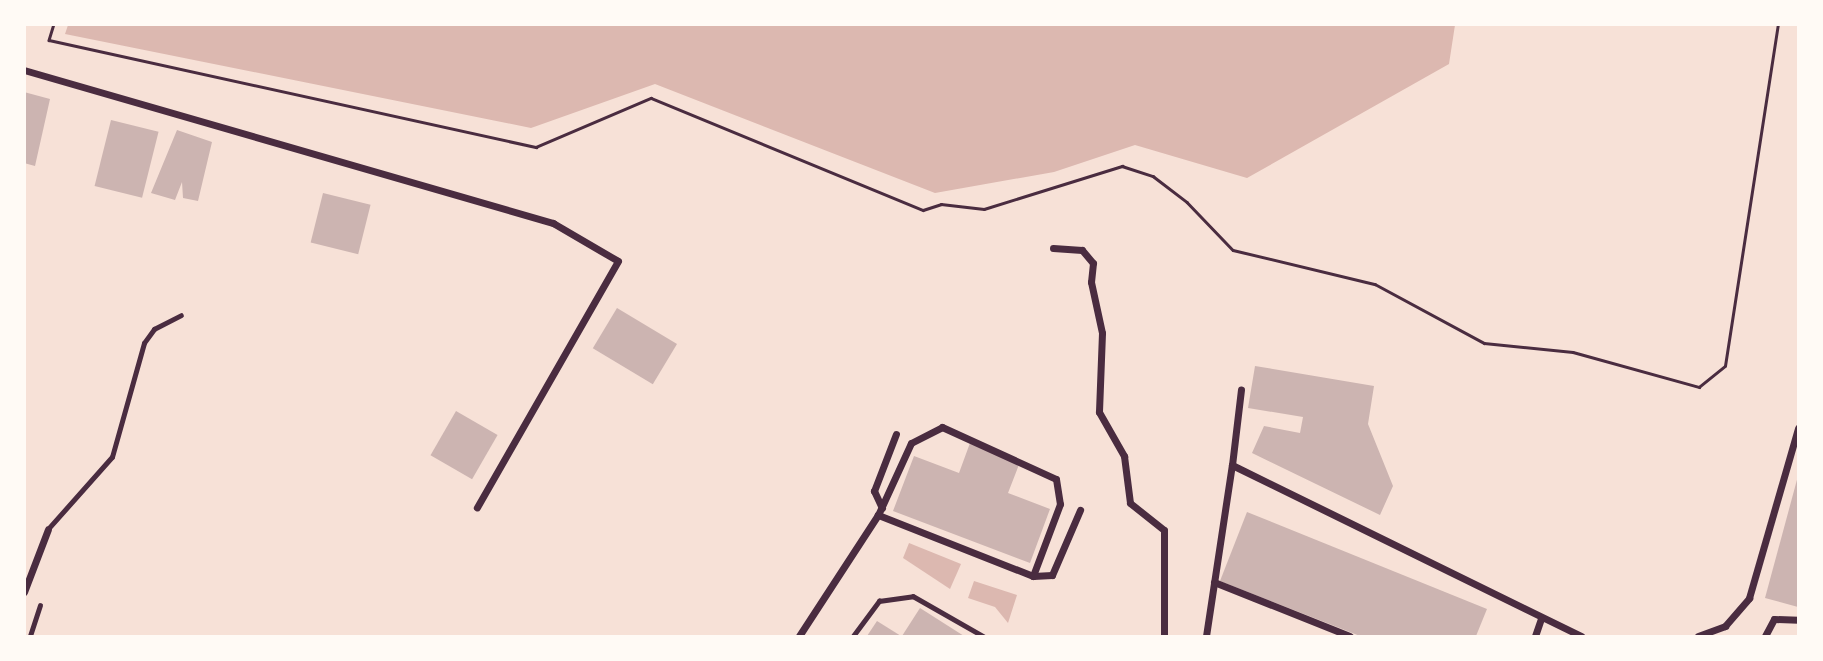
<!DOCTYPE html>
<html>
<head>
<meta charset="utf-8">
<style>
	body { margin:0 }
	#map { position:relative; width:1823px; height:661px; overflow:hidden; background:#f7e1d7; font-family:Jost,sans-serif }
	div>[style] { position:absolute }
	.water>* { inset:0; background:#dcb8b0 }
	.building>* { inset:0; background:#ccb4b1; transform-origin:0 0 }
	.path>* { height:2.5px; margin:-1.25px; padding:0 1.25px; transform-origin:1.25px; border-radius:1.25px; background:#4a2c40 }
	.service>* { height:4.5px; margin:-2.25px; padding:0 2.25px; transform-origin:2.25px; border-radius:2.25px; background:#4a2c40 }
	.minor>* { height:7px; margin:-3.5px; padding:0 3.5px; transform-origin:3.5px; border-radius:3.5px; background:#4a2c40 }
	span { translate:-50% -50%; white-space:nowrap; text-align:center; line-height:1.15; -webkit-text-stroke:7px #fffaf5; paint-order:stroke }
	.frame { position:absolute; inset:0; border:26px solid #fffaf5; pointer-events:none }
</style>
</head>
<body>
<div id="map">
	<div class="water">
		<i style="clip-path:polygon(68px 25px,68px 24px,1455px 25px,1449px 64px,1247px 178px,1135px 145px,1054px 172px,935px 193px,655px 84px,531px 128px,65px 34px)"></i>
		<i style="clip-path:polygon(909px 543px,961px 564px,950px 589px,903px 558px)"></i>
		<i style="clip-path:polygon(974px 581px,1017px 595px,1008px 623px,995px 607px,968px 598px)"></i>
	</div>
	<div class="building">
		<i style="clip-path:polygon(24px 92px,50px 99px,35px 166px,24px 163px)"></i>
		<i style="left:111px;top:120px;width:49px;height:68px;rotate:14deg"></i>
		<i style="clip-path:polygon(177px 130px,212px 142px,198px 201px,183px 198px,182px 182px,175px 200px,151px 193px)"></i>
		<i style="left:323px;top:193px;width:49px;height:51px;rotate:14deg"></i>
		<i style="left:617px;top:308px;width:70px;height:47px;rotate:31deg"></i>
		<i style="clip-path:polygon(1255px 366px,1374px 386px,1368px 424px,1393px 486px,1380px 515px,1252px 453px,1264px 426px,1300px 433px,1303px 417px,1248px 408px)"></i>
		<i style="left:456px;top:411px;width:48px;height:51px;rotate:30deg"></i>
		<i style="clip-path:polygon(970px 443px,1020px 462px,1008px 493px,1050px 509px,1030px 563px,893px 511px,914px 456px,959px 473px)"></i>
		<i style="clip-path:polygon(1798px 476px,1798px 607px,1765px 598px)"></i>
		<i style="clip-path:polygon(1247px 512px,1487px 609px,1476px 636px,1360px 636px,1220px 581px)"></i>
		<i style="clip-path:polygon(920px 608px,964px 636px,902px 636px)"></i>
		<i style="clip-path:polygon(877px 621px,901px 636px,867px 636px)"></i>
	</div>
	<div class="path">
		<i style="left:54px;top:24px;width:17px;rotate:107deg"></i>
		<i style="left:49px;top:40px;width:499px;rotate:12.4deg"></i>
		<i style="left:536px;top:147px;width:125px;rotate:-23.1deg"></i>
		<i style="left:651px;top:98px;width:294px;rotate:22.4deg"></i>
		<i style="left:923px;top:210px;width:19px;rotate:-18deg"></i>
		<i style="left:941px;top:204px;width:43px;rotate:6.6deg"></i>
		<i style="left:984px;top:209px;width:145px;rotate:-17.3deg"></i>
		<i style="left:1122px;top:166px;width:33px;rotate:18deg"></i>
		<i style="left:1153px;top:176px;width:43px;rotate:37.4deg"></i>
		<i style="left:1187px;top:202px;width:66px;rotate:46.2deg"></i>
		<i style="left:1233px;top:250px;width:146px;rotate:13.5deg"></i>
		<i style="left:1375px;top:284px;width:124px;rotate:28.4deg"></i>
		<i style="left:1484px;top:343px;width:89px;rotate:5.8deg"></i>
		<i style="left:1573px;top:352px;width:131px;rotate:15.5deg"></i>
		<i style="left:1699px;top:387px;width:33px;rotate:-39deg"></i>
		<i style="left:1725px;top:366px;width:346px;rotate:-81.2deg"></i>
	</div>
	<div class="service">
		<i style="left:48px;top:529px;width:96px;rotate:-48.4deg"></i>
		<i style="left:112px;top:457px;width:118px;rotate:-74.3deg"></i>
		<i style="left:144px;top:343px;width:17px;rotate:-54deg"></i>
		<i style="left:154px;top:329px;width:30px;rotate:-27deg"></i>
		<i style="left:30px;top:636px;width:32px;rotate:-72deg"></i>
		<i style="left:853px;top:636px;width:44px;rotate:-53.4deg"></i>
		<i style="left:879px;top:601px;width:34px;rotate:-8deg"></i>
		<i style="left:913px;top:596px;width:81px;rotate:29.7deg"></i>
	</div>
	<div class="minor">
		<i style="left:24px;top:70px;width:551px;rotate:16.13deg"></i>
		<i style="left:553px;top:223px;width:75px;rotate:30.3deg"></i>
		<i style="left:618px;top:261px;width:284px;rotate:119.8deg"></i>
		<i style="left:1053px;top:248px;width:29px;rotate:4deg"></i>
		<i style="left:1082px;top:250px;width:17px;rotate:50deg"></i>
		<i style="left:1093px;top:263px;width:19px;rotate:96deg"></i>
		<i style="left:1091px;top:282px;width:52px;rotate:77.8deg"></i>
		<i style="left:1102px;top:333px;width:79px;rotate:92.2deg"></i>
		<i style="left:1099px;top:412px;width:51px;rotate:60.4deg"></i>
		<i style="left:1124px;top:456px;width:47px;rotate:82.7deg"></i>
		<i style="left:1130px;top:503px;width:43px;rotate:38.5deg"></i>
		<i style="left:1164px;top:530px;width:106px;rotate:90deg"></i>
		<i style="left:942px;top:427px;width:125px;rotate:24.5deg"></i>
		<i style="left:1056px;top:479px;width:25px;rotate:81deg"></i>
		<i style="left:1060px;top:504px;width:77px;rotate:110.6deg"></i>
		<i style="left:1033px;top:576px;width:167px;rotate:-158.5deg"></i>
		<i style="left:878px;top:515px;width:79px;rotate:-65.4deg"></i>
		<i style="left:911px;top:443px;width:35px;rotate:-27deg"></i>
		<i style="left:1232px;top:465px;width:76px;rotate:-83.2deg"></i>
		<i style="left:882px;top:508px;width:19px;rotate:-115deg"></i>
		<i style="left:874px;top:491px;width:61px;rotate:-68.9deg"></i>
		<i style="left:1033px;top:576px;width:19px;rotate:-3deg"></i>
		<i style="left:1052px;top:575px;width:71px;rotate:-66.7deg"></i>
		<i style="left:1214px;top:582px;width:146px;rotate:21.7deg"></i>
		<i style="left:24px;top:592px;width:67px;rotate:-69.1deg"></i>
		<i style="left:799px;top:636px;width:145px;rotate:-56.9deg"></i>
		<i style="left:1206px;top:636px;width:173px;rotate:-81.4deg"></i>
		<i style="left:1232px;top:465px;width:389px;rotate:26.1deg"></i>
		<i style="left:1535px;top:636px;width:18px;rotate:-71deg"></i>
		<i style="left:1698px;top:636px;width:29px;rotate:-20deg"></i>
		<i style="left:1725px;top:626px;width:37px;rotate:-49deg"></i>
		<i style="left:1749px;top:598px;width:177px;rotate:-73.9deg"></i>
		<i style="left:1765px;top:636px;width:19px;rotate:-62deg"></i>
		<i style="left:1774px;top:619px;width:24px;rotate:2deg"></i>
	</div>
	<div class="frame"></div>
</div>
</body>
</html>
